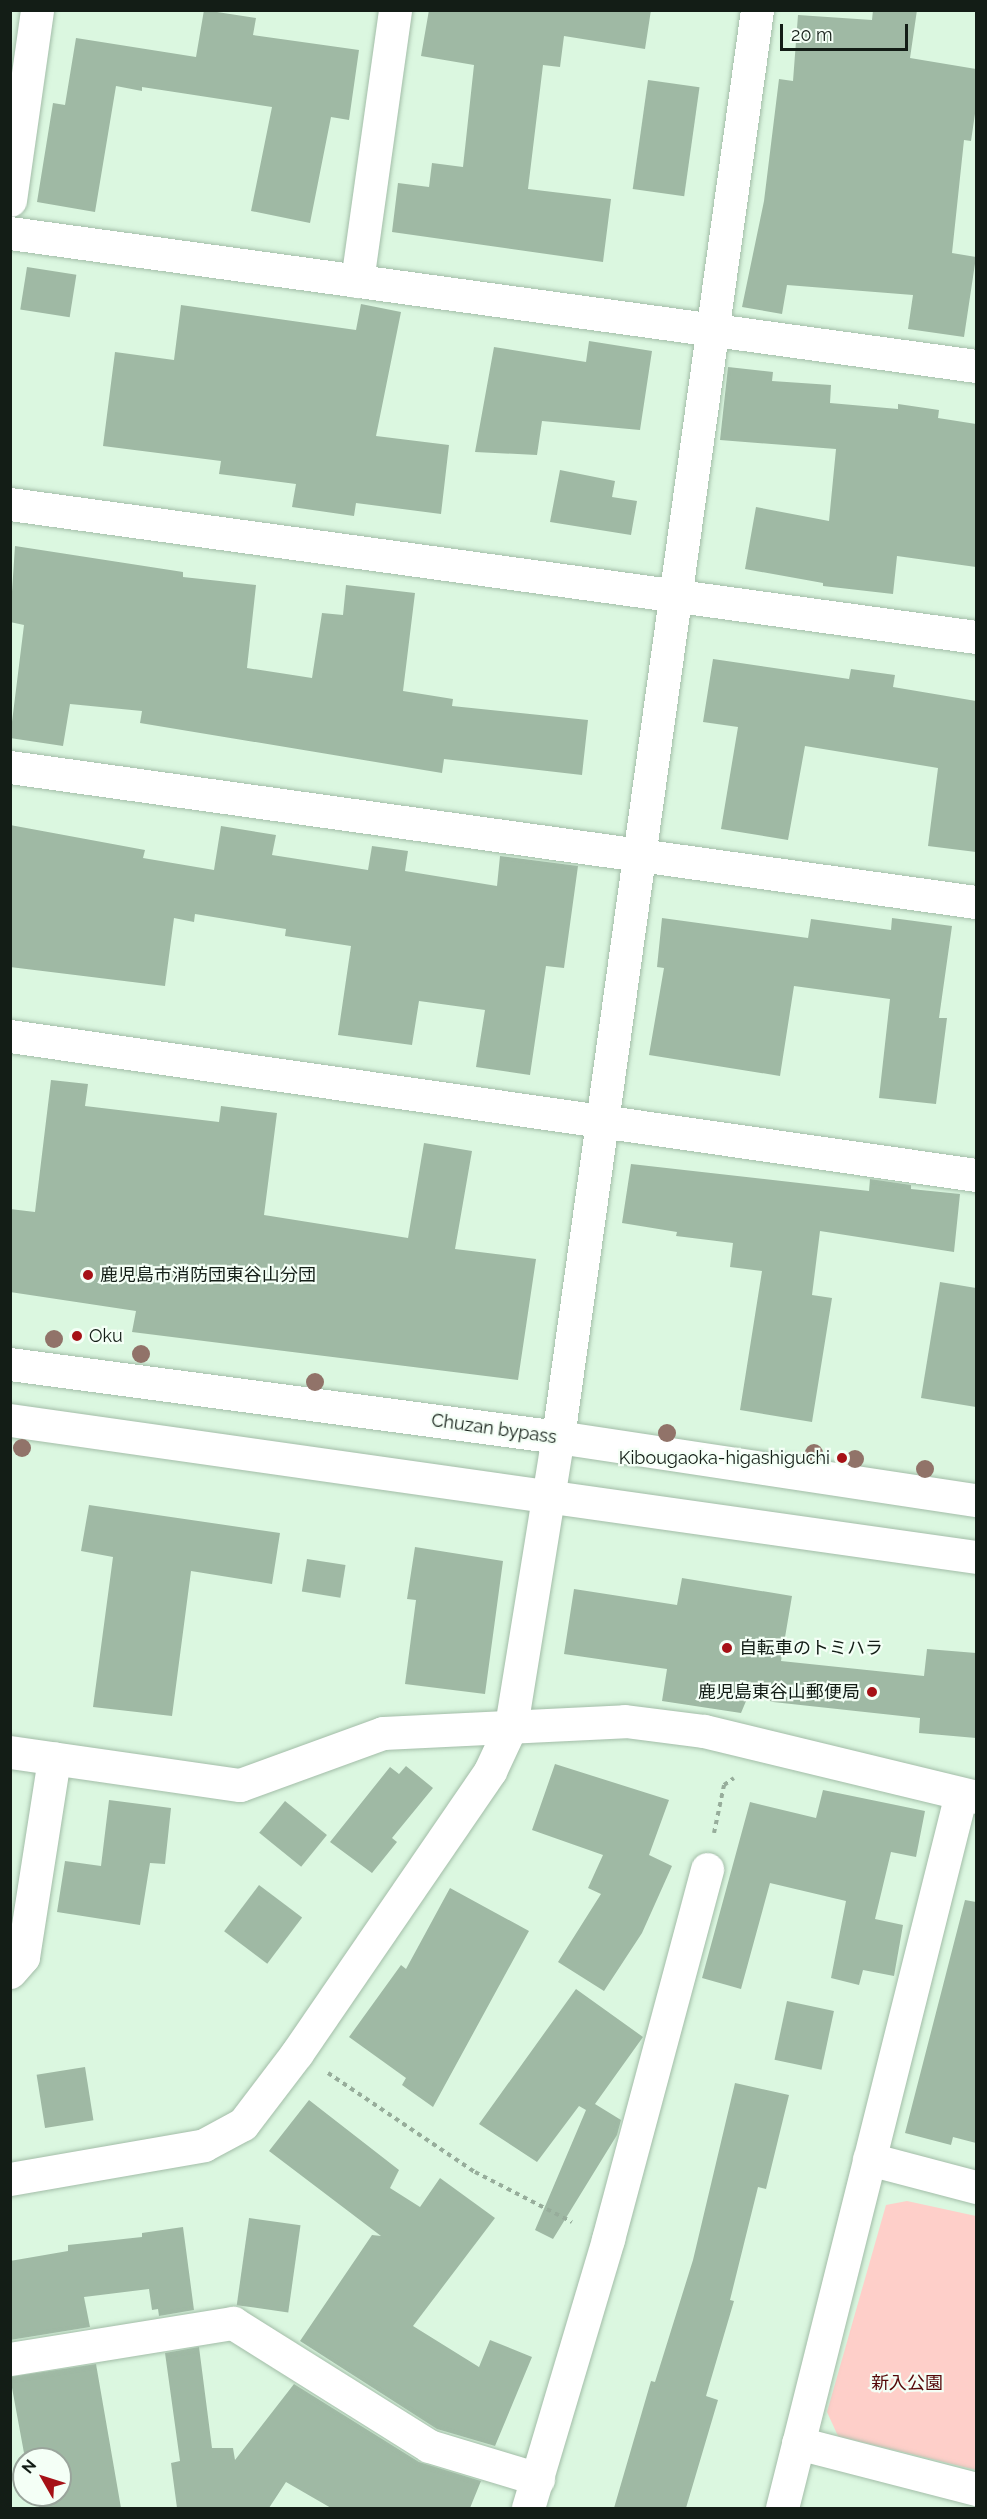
<!DOCTYPE html>
<html>
<head>
<meta charset="utf-8">
<style>
	body { margin:0 }
	#map { position:relative; width:987px; height:2519px; overflow:hidden; background:#dbf7e0; font-family:Raleway,"Noto Sans JP",sans-serif }
	div>[style] { position:absolute }
	.green>* { inset:0; background:#fecfc9 }
	.building>* { inset:0; background:#9fb9a4; transform-origin:0 0 }
	.path>* { height:4px; margin-top:-2px; transform-origin:0; background:repeating-linear-gradient(90deg,#97ad9b 0 4.5px,transparent 0 9px) }
	.roads { filter:drop-shadow(0 0 2px #a3bda8) drop-shadow(0 0 2px #a3bda8) }
	.minor>* { height:33px; margin:-16.5px; padding:0 16.5px; transform-origin:16.5px; border-radius:16.5px; background:#fff }
	.tertiary>* { height:33px; margin:-16.5px; padding:0 16.5px; transform-origin:16.5px; border-radius:16.5px; background:#fff }
	.trees>* { width:18px; height:18px; margin:-9px; border-radius:50%; background:#917369 }
	.dots>* { width:16px; height:16px; translate:-50% -50%; box-sizing:border-box; border:3px solid #f4fff6; border-radius:50% }
	span { translate:-50% -50%; white-space:nowrap; text-align:center; line-height:1.15; -webkit-text-stroke:4.5px #f4fff6; paint-order:stroke }
	.poi-label { font-size:18px; color:#131d16 }
	.left { translate:0 -50%; text-align:left }
	.right { translate:-100% -50%; text-align:right }
	.street-label { font-size:18px; color:#131d16 }
	.park-label { font-size:18px; color:#550708 }
	.frame { position:absolute; inset:0; border:12px solid #131d16; pointer-events:none }
	.north { position:absolute; left:12px; top:2447px; width:60px; height:60px; box-sizing:border-box; background:#f4fff6; border:2px solid #9aa59c; border-radius:50%; rotate:309deg; font-size:16px; font-weight:700; line-height:24px; text-align:center; color:#131d16 }
	.north::after { content:''; display:block; margin:auto; width:21px; height:27px; background:#a61116; clip-path:polygon(50% 0,100% 100%,50% 72%,0 100%) }
	.scale { position:absolute; left:780px; top:24px; width:128px; height:27px; box-sizing:border-box; border:3px solid #131d16; border-top:0; padding-left:8px; font-size:18px; line-height:21px; white-space:nowrap; color:#131d16; -webkit-text-stroke:4px #f4fff6; paint-order:stroke }
</style>
</head>
<body>
<div id="map">
	<div class="green">
		<i style="clip-path:polygon(907px 2201px,976px 2216px,976px 2470px,838px 2436px,827px 2412px,886px 2205px)"></i>
	</div>
	<div class="building">
		<i style="clip-path:polygon(204px 10px,256px 18px,253px 35px,359px 50px,349px 120px,331px 117px,310px 223px,251px 211px,272px 107px,142px 87px,142px 91px,116px 86px,95px 212px,37px 202px,53px 103px,65px 105px,76px 38px,196px 57px)"></i>
		<i style="clip-path:polygon(429px 10px,651px 10px,645px 49px,564px 36px,560px 67px,543px 65px,528px 189px,611px 199px,603px 262px,392px 232px,398px 183px,429px 187px,432px 163px,463px 167px,474px 65px,421px 56px)"></i>
		<i style="clip-path:polygon(873px 10px,917px 10px,910px 58px,976px 69px,976px 107px,971px 141px,964px 140px,952px 253px,976px 257px,964px 337px,908px 329px,913px 295px,787px 285px,782px 314px,742px 307px,764px 201px,779px 79px,793px 81px,798px 15px,872px 20px)"></i>
		<i style="left:648px;top:80px;width:52px;height:110px;rotate:8deg"></i>
		<i style="left:27px;top:267px;width:50px;height:43px;rotate:9deg"></i>
		<i style="clip-path:polygon(361px 304px,401px 312px,376px 436px,449px 445px,441px 514px,356px 503px,354px 516px,292px 507px,296px 484px,219px 474px,221px 461px,103px 446px,115px 352px,174px 360px,181px 305px,356px 330px)"></i>
		<i style="clip-path:polygon(589px 341px,652px 351px,640px 430px,542px 421px,537px 455px,475px 452px,494px 347px,586px 362px)"></i>
		<i style="clip-path:polygon(728px 367px,773px 372px,772px 381px,831px 385px,830px 403px,898px 409px,898px 404px,939px 410px,938px 418px,976px 424px,976px 567px,897px 556px,893px 594px,823px 586px,823px 583px,745px 569px,756px 507px,829px 521px,836px 449px,720px 440px)"></i>
		<i style="clip-path:polygon(560px 470px,615px 481px,612px 497px,637px 501px,631px 535px,550px 522px)"></i>
		<i style="clip-path:polygon(15px 546px,183px 572px,183px 577px,256px 585px,247px 668px,312px 678px,322px 613px,343px 615px,346px 585px,415px 593px,403px 691px,453px 699px,452px 706px,588px 720px,582px 775px,444px 759px,442px 773px,140px 723px,142px 711px,70px 704px,63px 746px,10px 738px,24px 625px,10px 622px)"></i>
		<i style="clip-path:polygon(713px 659px,849px 679px,851px 669px,895px 675px,893px 687px,976px 701px,976px 852px,928px 846px,938px 768px,805px 746px,788px 840px,721px 829px,738px 727px,703px 722px)"></i>
		<i style="clip-path:polygon(10px 825px,145px 850px,143px 858px,214px 870px,221px 826px,276px 835px,272px 855px,368px 870px,372px 846px,408px 851px,405px 871px,497px 886px,500px 856px,578px 866px,564px 968px,546px 966px,530px 1075px,476px 1067px,485px 1010px,419px 1001px,412px 1045px,338px 1035px,351px 946px,285px 936px,286px 929px,195px 914px,194px 922px,174px 918px,165px 986px,10px 967px)"></i>
		<i style="clip-path:polygon(662px 918px,808px 938px,811px 919px,891px 930px,892px 918px,952px 926px,939px 1018px,947px 1018px,936px 1104px,879px 1098px,890px 999px,794px 986px,780px 1076px,649px 1055px,664px 968px,657px 967px)"></i>
		<i style="clip-path:polygon(51px 1080px,88px 1084px,85px 1106px,219px 1122px,221px 1106px,277px 1113px,264px 1215px,408px 1238px,424px 1143px,472px 1151px,455px 1249px,536px 1259px,518px 1380px,132px 1332px,136px 1311px,10px 1292px,10px 1209px,35px 1212px)"></i>
		<i style="clip-path:polygon(631px 1164px,869px 1191px,870px 1179px,911px 1185px,911px 1189px,960px 1194px,954px 1252px,820px 1231px,812px 1295px,832px 1298px,812px 1422px,740px 1410px,762px 1271px,730px 1267px,733px 1243px,676px 1236px,677px 1232px,622px 1223px)"></i>
		<i style="clip-path:polygon(940px 1282px,976px 1288px,976px 1407px,921px 1398px)"></i>
		<i style="clip-path:polygon(89px 1505px,280px 1533px,272px 1584px,191px 1571px,172px 1716px,93px 1707px,113px 1557px,81px 1551px)"></i>
		<i style="clip-path:polygon(415px 1547px,503px 1561px,485px 1694px,405px 1684px,416px 1600px,407px 1599px)"></i>
		<i style="left:307px;top:1559px;width:39px;height:33px;rotate:9deg"></i>
		<i style="clip-path:polygon(682px 1578px,792px 1596px,781px 1661px,924px 1676px,927px 1649px,976px 1653px,976px 1738px,919px 1733px,920px 1718px,773px 1702px,749px 1694px,741px 1713px,662px 1701px,667px 1669px,564px 1654px,574px 1589px,677px 1605px)"></i>
		<i style="clip-path:polygon(555px 1764px,669px 1800px,649px 1855px,672px 1866px,642px 1933px,604px 1991px,558px 1962px,601px 1894px,588px 1888px,603px 1855px,532px 1830px)"></i>
		<i style="clip-path:polygon(406px 1766px,433px 1788px,392px 1838px,397px 1842px,372px 1873px,330px 1842px,390px 1767px,399px 1774px)"></i>
		<i style="clip-path:polygon(823px 1790px,925px 1811px,916px 1857px,891px 1852px,875px 1919px,903px 1925px,894px 1976px,863px 1970px,859px 1985px,831px 1978px,846px 1901px,770px 1883px,741px 1989px,702px 1978px,750px 1802px,816px 1818px)"></i>
		<i style="clip-path:polygon(109px 1800px,171px 1808px,165px 1864px,150px 1863px,140px 1925px,57px 1912px,65px 1861px,101px 1866px)"></i>
		<i style="left:285px;top:1801px;width:54px;height:41px;rotate:39deg"></i>
		<i style="left:259px;top:1885px;width:54px;height:58px;rotate:37deg"></i>
		<i style="clip-path:polygon(450px 1888px,529px 1931px,433px 2107px,402px 2085px,406px 2078px,349px 2037px,401px 1965px,406px 1969px)"></i>
		<i style="clip-path:polygon(965px 1900px,976px 1902px,976px 2143px,953px 2137px,951px 2145px,905px 2133px)"></i>
		<i style="clip-path:polygon(576px 1989px,643px 2037px,595px 2104px,621px 2120px,617px 2135px,553px 2239px,535px 2230px,586px 2110px,579px 2106px,537px 2162px,479px 2124px)"></i>
		<i style="left:787px;top:2001px;width:48px;height:60px;rotate:12deg"></i>
		<i style="left:85px;top:2067px;width:54px;height:49px;rotate:81deg"></i>
		<i style="clip-path:polygon(735px 2083px,789px 2095px,766px 2189px,758px 2187px,730px 2300px,734px 2301px,706px 2396px,718px 2400px,686px 2508px,614px 2508px,651px 2381px,655px 2382px,693px 2260px)"></i>
		<i style="clip-path:polygon(309px 2100px,399px 2170px,390px 2188px,420px 2207px,440px 2178px,495px 2218px,413px 2326px,479px 2367px,490px 2340px,532px 2357px,495px 2446px,437px 2429px,300px 2341px,372px 2235px,381px 2236px,269px 2151px)"></i>
		<i style="left:249px;top:2218px;width:52px;height:88px;rotate:8deg"></i>
		<i style="clip-path:polygon(183px 2227px,194px 2310px,159px 2316px,158px 2309px,152px 2310px,149px 2289px,84px 2297px,90px 2327px,10px 2340px,10px 2261px,68px 2251px,68px 2245px,142px 2237px,142px 2233px)"></i>
		<i style="clip-path:polygon(199px 2347px,212px 2448px,233px 2448px,235px 2460px,294px 2384px,419px 2462px,481px 2481px,470px 2508px,331px 2508px,286px 2482px,269px 2508px,177px 2508px,171px 2463px,180px 2461px,165px 2353px)"></i>
		<i style="clip-path:polygon(96px 2364px,121px 2508px,39px 2508px,37px 2495px,60px 2495px,60px 2459px,32px 2459px,31px 2452px,24px 2453px,10px 2377px)"></i>
	</div>
	<div class="path">
		<i style="left:714px;top:1833px;width:49px;rotate:-78.2deg"></i>
		<i style="left:724px;top:1785px;width:12px;rotate:-35deg"></i>
		<i style="left:328px;top:2073px;width:177px;rotate:34deg"></i>
		<i style="left:475px;top:2172px;width:109px;rotate:27.3deg"></i>
	</div>
	<div class="roads">
		<div class="minor">
			<i style="left:10px;top:200px;width:192px;rotate:-81.9deg"></i>
			<i style="left:10px;top:233px;width:975px;rotate:7.84deg"></i>
			<i style="left:357px;top:281px;width:274px;rotate:-82deg"></i>
			<i style="left:10px;top:504px;width:975px;rotate:7.84deg"></i>
			<i style="left:10px;top:767px;width:975px;rotate:7.96deg"></i>
			<i style="left:10px;top:1036px;width:976px;rotate:8.19deg"></i>
			<i style="left:558px;top:1437px;width:1441px;rotate:-82.06deg"></i>
			<i style="left:10px;top:1752px;width:232px;rotate:8.2deg"></i>
			<i style="left:240px;top:1785px;width:152px;rotate:-20deg"></i>
			<i style="left:383px;top:1733px;width:242px;rotate:-2.8deg"></i>
			<i style="left:625px;top:1721px;width:80px;rotate:7.2deg"></i>
			<i style="left:704px;top:1731px;width:280px;rotate:13.6deg"></i>
			<i style="left:10px;top:1972px;width:20px;rotate:-49deg"></i>
			<i style="left:23px;top:1957px;width:201px;rotate:-81.1deg"></i>
			<i style="left:869px;top:2159px;width:111px;rotate:14.7deg"></i>
			<i style="left:10px;top:2359px;width:226px;rotate:-9.2deg"></i>
			<i style="left:233px;top:2323px;width:231px;rotate:32.1deg"></i>
			<i style="left:429px;top:2446px;width:114px;rotate:16.8deg"></i>
			<i style="left:798px;top:2443px;width:184px;rotate:14.5deg"></i>
			<i style="left:528px;top:2508px;width:281px;rotate:-73.4deg"></i>
			<i style="left:608px;top:2239px;width:383px;rotate:-75deg"></i>
			<i style="left:782px;top:2508px;width:736px;rotate:-75.93deg"></i>
		</div>
		<div class="tertiary">
			<i style="left:10px;top:1364px;width:553px;rotate:7.59deg"></i>
			<i style="left:558px;top:1437px;width:423px;rotate:8.6deg"></i>
			<i style="left:10px;top:1420px;width:976px;rotate:8.07deg"></i>
			<i style="left:10px;top:2179px;width:197px;rotate:-9.9deg"></i>
			<i style="left:204px;top:2145px;width:44px;rotate:-28.3deg"></i>
			<i style="left:243px;top:2124px;width:89px;rotate:-52.7deg"></i>
			<i style="left:297px;top:2053px;width:342px;rotate:-55.6deg"></i>
			<i style="left:490px;top:1771px;width:50px;rotate:-65deg"></i>
			<i style="left:511px;top:1726px;width:293px;rotate:-80.8deg"></i>
		</div>
	</div>
	<div class="trees">
		<i style="left:54px;top:1339px"></i>
		<i style="left:141px;top:1354px"></i>
		<i style="left:315px;top:1382px"></i>
		<i style="left:667px;top:1433px"></i>
		<i style="left:22px;top:1448px"></i>
		<i style="left:814px;top:1453px"></i>
		<i style="left:855px;top:1459px"></i>
		<i style="left:925px;top:1469px"></i>
	</div>
	<div class="dots">
		<i style="left:88px;top:1275px;background:#a61116"></i>
		<i style="left:77px;top:1336px;background:#a61116"></i>
		<i style="left:842px;top:1458px;background:#a61116"></i>
		<i style="left:727px;top:1648px;background:#a61116"></i>
		<i style="left:872px;top:1692px;background:#a61116"></i>
	</div>
	<div class="poi-label">
		<span class="left" style="left:100px;top:1275px">鹿児島市消防団東谷山分団</span>
		<span class="left" style="left:89px;top:1336px">Oku</span>
		<span class="right" style="left:830px;top:1458px">Kibougaoka-higashiguchi</span>
		<span class="left" style="left:739px;top:1648px">自転車のトミハラ</span>
		<span class="right" style="left:860px;top:1692px">鹿児島東谷山郵便局</span>
	</div>
	<div class="street-label">
		<span style="left:494px;top:1429px;rotate:8deg">Chuzan bypass</span>
	</div>
	<div class="park-label">
		<span style="left:907px;top:2383px">新入公園</span>
	</div>
	<div class="frame"></div>
	<div class="north">N</div>
	<div class="scale">20 m</div>
</div>
</body>
</html>
